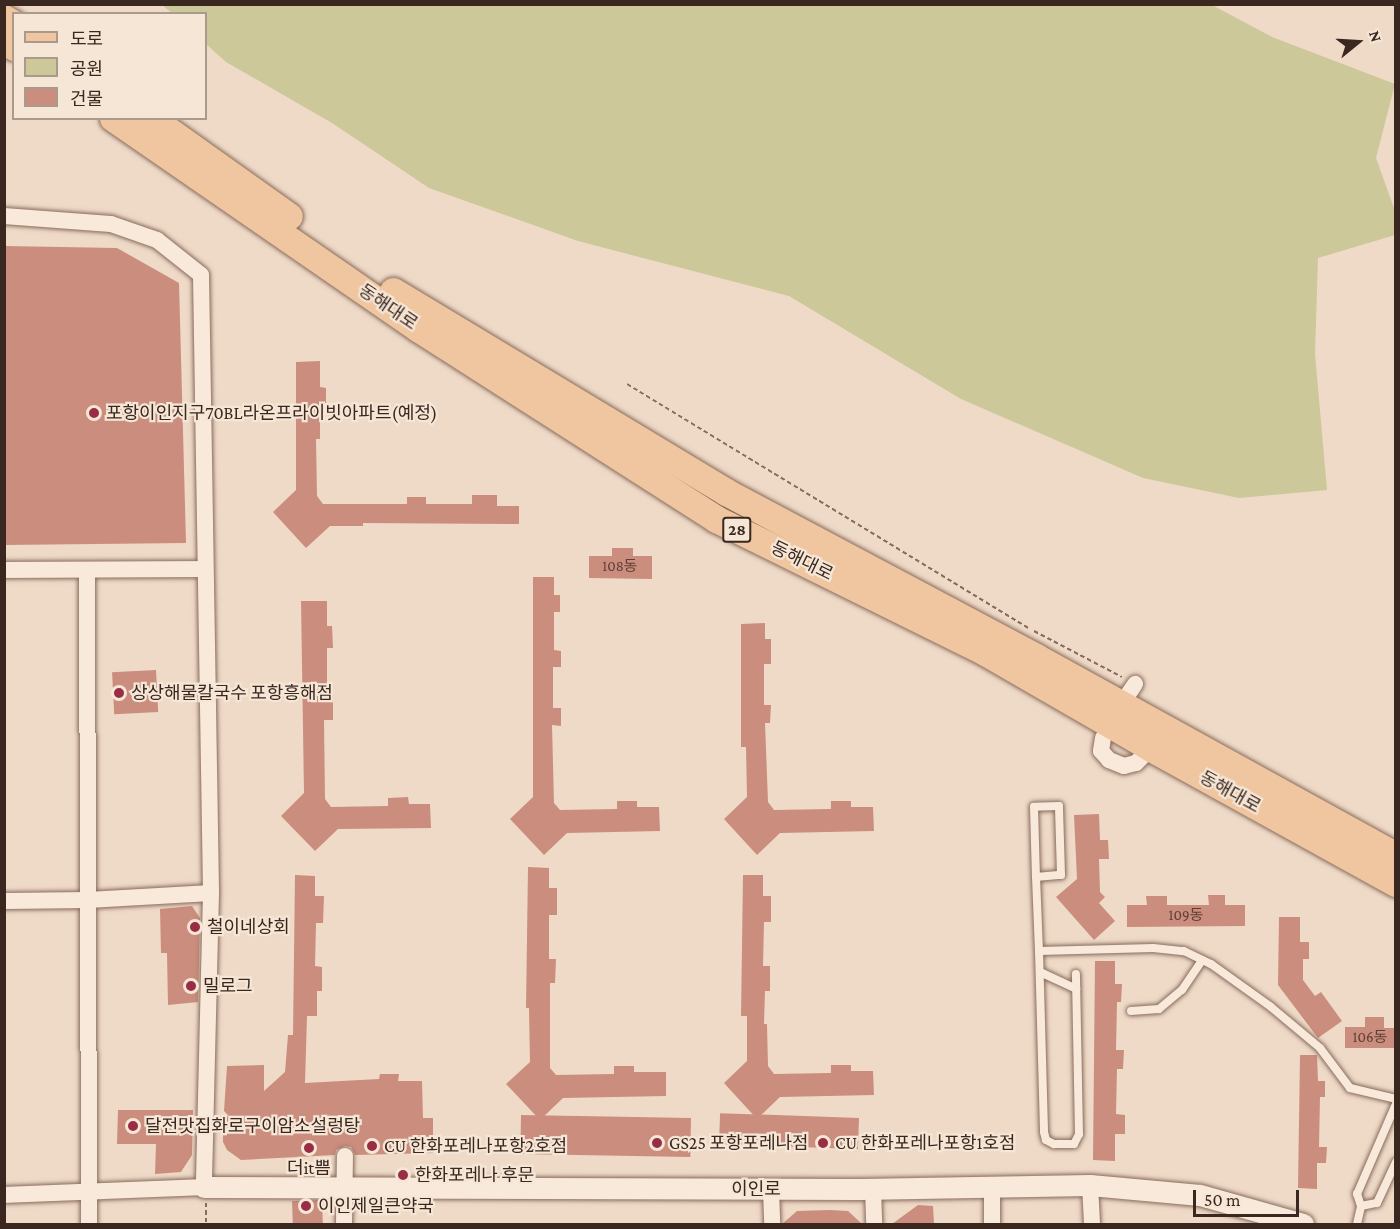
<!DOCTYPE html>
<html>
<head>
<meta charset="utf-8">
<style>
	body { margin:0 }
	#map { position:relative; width:1400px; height:1229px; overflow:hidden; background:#eedac7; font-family:"Crimson Pro","Noto Sans KR",serif }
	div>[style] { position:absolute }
	.green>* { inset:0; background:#ccc89a }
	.building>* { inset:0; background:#cb8d7d; transform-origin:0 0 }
	.path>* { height:2px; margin-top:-1px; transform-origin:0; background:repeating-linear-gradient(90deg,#896b5c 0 4.5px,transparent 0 7.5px) }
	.roads { filter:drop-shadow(0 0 2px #896b5c) drop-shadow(0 0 2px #896b5c) }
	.service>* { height:8px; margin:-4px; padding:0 4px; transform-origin:4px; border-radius:4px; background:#f9e9da }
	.minor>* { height:16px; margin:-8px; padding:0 8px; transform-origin:8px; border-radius:8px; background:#f9e9da }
	.tertiary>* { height:21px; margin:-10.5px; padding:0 10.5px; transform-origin:10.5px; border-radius:10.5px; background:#f9e9da }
	.primary>* { height:27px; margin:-13.5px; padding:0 13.5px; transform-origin:13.5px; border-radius:13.5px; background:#f0c6a0 }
	.dots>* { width:16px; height:16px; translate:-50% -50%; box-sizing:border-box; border:3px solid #f5e6d6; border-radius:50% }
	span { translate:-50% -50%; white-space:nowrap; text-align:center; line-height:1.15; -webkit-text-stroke:4.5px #f5e6d6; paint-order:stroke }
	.number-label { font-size:15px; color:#5e4037 }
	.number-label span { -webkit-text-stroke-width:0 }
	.shield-label span { padding:2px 4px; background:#f5e6d6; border:2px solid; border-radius:4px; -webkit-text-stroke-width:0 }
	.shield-label { font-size:16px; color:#3a2720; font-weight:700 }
	.street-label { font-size:18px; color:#3a2720 }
	.poi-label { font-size:18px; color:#3a2720 }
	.left { translate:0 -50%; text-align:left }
	.frame { position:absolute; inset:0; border:6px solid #3a2720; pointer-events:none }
	.legend { position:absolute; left:12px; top:12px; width:195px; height:108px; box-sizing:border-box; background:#f5e6d6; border:2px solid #aa9a8d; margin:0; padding:8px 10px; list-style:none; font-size:18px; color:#3a2720 }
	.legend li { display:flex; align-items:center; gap:12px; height:30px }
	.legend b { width:30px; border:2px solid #aa9a8d }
	.north { position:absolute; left:1328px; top:12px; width:60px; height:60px; -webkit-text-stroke:4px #f5e6d6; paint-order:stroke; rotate:72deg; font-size:16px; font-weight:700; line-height:24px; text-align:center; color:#3a2720 }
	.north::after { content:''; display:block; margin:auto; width:21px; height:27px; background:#3a2720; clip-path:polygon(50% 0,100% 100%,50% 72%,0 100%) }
	.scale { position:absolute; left:1193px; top:1190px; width:106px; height:27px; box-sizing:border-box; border:3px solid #3a2720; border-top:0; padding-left:8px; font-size:18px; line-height:21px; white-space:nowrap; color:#3a2720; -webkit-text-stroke:4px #f5e6d6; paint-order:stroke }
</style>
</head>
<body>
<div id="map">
	<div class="green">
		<i style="clip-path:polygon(162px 5px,1212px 5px,1272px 37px,1395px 84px,1376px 158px,1395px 211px,1395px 235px,1318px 258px,1315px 354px,1327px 490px,1239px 498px,1143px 478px,961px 399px,789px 296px,578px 241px,429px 188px,332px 123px,226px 62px,206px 44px,206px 14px,172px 13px)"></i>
	</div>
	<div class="building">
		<i style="clip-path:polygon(4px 246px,117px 248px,179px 283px,186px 543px,4px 545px)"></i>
		<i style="clip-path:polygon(320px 361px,320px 387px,326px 388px,326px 412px,320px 412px,320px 439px,316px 439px,317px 496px,323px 504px,407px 504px,407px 497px,426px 497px,426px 504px,472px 504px,472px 495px,497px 495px,497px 506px,519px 506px,519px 524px,363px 523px,363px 526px,330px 526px,306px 548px,273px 512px,296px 490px,296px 362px)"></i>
		<i style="clip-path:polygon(612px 548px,633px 548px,633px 556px,652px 556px,652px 579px,589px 578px,589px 556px,612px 556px)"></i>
		<i style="clip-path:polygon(533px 577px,554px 577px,554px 595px,560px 595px,560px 612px,554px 612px,554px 650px,561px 651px,561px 667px,553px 667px,553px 708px,561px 708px,561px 726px,552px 725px,554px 803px,560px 810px,617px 809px,617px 801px,637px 801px,637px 807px,659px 807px,660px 831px,567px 833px,544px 855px,510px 819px,533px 797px)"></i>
		<i style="clip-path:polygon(301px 601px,327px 601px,327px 626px,332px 626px,333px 648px,327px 648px,327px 695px,333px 695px,333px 720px,324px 720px,325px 799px,331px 807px,388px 806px,388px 798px,408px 797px,409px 804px,430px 804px,431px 828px,338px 829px,315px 851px,281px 816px,304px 793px)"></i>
		<i style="clip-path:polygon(765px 623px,765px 639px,771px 639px,771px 664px,764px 664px,764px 705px,771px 705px,770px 723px,765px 723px,768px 802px,774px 810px,831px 809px,831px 801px,851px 801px,851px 807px,873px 807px,874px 831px,780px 833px,757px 855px,724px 819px,747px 797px,746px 747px,741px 747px,741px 624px)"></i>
		<i style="left:156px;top:670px;width:42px;height:44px;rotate:87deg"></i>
		<i style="clip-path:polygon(1099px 814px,1100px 840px,1108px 840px,1109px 859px,1099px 859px,1100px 892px,1105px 897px,1099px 903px,1115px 921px,1094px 940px,1056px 897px,1077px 879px,1074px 815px)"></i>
		<i style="clip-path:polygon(528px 867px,549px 868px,549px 888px,557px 888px,557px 915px,549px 915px,549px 959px,556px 959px,555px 983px,550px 983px,550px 1068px,556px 1075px,614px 1074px,614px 1066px,634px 1066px,634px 1072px,666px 1072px,666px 1096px,563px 1098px,540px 1120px,506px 1084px,530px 1062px,529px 1008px,526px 1008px)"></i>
		<i style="clip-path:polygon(295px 875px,315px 876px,315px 896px,324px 896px,323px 923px,316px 923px,315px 966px,322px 967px,322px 991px,317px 991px,317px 1016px,307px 1016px,305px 1083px,379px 1079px,380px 1074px,399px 1074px,398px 1081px,422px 1081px,423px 1118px,433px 1118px,433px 1153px,355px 1155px,351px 1147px,345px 1146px,336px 1150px,335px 1155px,241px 1160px,227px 1150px,223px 1142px,223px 1126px,228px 1115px,224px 1111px,227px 1066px,264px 1065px,264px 1091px,285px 1072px,288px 1035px,293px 1035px)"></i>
		<i style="clip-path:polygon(743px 875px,763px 875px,763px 896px,771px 896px,771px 922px,764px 922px,763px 966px,770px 966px,770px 991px,765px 991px,764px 1024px,767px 1024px,768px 1066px,774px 1074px,831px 1073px,831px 1065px,851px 1065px,851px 1071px,873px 1071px,874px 1095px,780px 1097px,757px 1119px,724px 1083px,747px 1061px,747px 1016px,741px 1016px)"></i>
		<i style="clip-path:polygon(1208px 895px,1225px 895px,1225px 905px,1245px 905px,1245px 926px,1127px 927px,1127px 905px,1147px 905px,1146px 896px,1167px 896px,1167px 905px,1209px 905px)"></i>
		<i style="clip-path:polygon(192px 906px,200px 918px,198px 1002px,168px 1005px,167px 953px,161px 953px,160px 909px)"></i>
		<i style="clip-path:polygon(1279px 917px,1300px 917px,1300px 942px,1309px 942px,1309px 959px,1303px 959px,1303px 980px,1315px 996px,1321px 992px,1342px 1021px,1318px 1038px,1278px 985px)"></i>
		<i style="clip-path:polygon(1095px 961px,1115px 961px,1115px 984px,1122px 984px,1121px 1002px,1117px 1002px,1116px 1050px,1124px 1050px,1123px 1069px,1117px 1069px,1116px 1114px,1125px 1115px,1125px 1134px,1115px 1134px,1115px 1161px,1093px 1160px)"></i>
		<i style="clip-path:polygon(1365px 1017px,1384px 1017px,1384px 1028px,1395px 1028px,1395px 1048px,1345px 1048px,1345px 1027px,1365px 1027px)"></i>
		<i style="clip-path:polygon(1300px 1055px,1317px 1055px,1318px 1081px,1325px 1081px,1325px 1097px,1320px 1097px,1319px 1147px,1327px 1147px,1326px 1163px,1317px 1163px,1317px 1189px,1298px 1188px)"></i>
		<i style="clip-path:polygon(118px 1110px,193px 1110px,192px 1155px,181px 1172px,155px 1174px,156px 1144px,117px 1144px)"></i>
		<i style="left:691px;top:1118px;width:39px;height:170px;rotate:91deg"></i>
		<i style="left:859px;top:1118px;width:31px;height:139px;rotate:92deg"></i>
		<i style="left:322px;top:1200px;width:24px;height:30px;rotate:88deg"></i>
		<i style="clip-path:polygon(918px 1205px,933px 1206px,934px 1224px,892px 1224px)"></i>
		<i style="clip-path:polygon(830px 1210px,848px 1211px,862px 1224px,782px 1224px,797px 1211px)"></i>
	</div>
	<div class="path">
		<i style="left:627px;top:384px;width:470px;rotate:31.3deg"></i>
		<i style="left:1034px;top:631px;width:99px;rotate:27.6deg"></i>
		<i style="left:206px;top:1203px;width:21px;rotate:90deg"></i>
	</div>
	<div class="roads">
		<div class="service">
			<i style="left:1036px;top:877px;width:25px;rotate:-5deg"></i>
			<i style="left:1061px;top:875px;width:69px;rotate:-91.7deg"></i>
			<i style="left:1059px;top:806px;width:25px;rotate:178deg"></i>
			<i style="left:1034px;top:807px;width:70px;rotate:88.4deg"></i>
			<i style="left:1036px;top:877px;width:74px;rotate:87.7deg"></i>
			<i style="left:1039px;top:951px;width:114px;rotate:-1.5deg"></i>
			<i style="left:1153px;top:948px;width:31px;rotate:6deg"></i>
			<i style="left:1184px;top:951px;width:30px;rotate:26deg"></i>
			<i style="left:1211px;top:964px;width:74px;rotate:35.6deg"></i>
			<i style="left:1271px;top:1007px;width:64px;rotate:39.9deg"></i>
			<i style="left:1320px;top:1048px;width:50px;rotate:53.1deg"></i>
			<i style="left:1350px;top:1088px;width:47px;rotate:13.4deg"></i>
			<i style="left:1039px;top:951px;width:181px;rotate:88.4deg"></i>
			<i style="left:1044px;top:1132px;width:8px;rotate:76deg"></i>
			<i style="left:1046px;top:1140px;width:9px;rotate:27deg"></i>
			<i style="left:1054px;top:1144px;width:20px"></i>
			<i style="left:1074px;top:1144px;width:11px;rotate:-63deg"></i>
			<i style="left:1079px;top:1134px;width:160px;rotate:-91.1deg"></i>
			<i style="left:1040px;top:972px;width:40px;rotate:25deg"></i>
			<i style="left:1131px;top:1011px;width:28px;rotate:-4deg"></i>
			<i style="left:1159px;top:1009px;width:30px;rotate:-40deg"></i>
			<i style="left:1182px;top:990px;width:36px;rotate:-56deg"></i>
			<i style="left:1361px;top:1206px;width:16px;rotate:-11deg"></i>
			<i style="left:1377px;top:1203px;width:45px;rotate:-65.1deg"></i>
			<i style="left:1357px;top:1224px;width:18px;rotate:-77deg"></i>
			<i style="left:1361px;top:1206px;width:13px;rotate:-108deg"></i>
			<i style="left:1357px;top:1194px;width:98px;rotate:-66.6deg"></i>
		</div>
		<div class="minor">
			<i style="left:4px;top:216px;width:107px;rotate:4.3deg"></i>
			<i style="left:111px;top:224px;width:49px;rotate:19.2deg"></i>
			<i style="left:157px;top:240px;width:56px;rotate:38.5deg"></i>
			<i style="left:201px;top:275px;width:618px;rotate:89.07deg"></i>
			<i style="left:211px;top:893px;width:294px;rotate:91.4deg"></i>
			<i style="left:204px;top:1187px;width:200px;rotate:177.7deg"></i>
			<i style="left:4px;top:570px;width:200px;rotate:-0.3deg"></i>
			<i style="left:87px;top:571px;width:653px;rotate:89.82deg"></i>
			<i style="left:1129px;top:693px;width:11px;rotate:-56deg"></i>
			<i style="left:1103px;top:738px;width:13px;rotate:99deg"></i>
			<i style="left:1101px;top:751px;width:12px;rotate:48deg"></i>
			<i style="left:1109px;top:760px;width:16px;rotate:22deg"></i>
			<i style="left:1124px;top:766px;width:12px;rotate:-14deg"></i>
			<i style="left:1136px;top:763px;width:21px;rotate:-45deg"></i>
			<i style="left:4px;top:901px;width:84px;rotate:-0.7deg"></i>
			<i style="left:88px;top:900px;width:123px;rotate:-3.3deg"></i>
			<i style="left:1090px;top:1185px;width:39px;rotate:87deg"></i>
			<i style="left:771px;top:1189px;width:35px;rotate:88deg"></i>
			<i style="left:873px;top:1189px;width:35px;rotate:88deg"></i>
			<i style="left:344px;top:1224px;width:68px;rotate:-89.2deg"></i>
			<i style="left:992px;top:1224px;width:37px;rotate:-90deg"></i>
		</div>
		<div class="tertiary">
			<i style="left:204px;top:1187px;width:656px;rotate:0.17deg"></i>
			<i style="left:860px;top:1189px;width:230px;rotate:-1deg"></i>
			<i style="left:1090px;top:1185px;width:110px;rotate:5.2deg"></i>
			<i style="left:1200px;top:1195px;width:107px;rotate:15.7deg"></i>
		</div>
		<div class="primary">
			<i style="left:4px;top:18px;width:12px;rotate:31deg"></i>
			<i style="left:4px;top:41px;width:12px;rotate:31deg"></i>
			<i style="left:113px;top:118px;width:372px;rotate:34.6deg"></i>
			<i style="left:419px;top:329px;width:353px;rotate:32.6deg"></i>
			<i style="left:716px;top:519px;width:300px;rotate:26.3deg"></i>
			<i style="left:985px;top:652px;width:192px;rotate:30deg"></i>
			<i style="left:1151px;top:748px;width:280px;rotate:28.9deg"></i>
			<i style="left:151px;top:118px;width:169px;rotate:35.4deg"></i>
			<i style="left:393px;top:291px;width:389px;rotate:31.1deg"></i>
			<i style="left:726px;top:492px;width:351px;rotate:28deg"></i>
			<i style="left:1036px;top:657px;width:411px;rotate:28.9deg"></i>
		</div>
	</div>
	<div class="dots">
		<i style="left:94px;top:413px;background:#982d44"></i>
		<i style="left:119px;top:693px;background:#982d44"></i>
		<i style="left:195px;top:927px;background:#982d44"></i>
		<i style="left:191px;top:986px;background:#982d44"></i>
		<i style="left:133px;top:1126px;background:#982d44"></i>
		<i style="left:657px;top:1143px;background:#982d44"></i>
		<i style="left:823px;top:1143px;background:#982d44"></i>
		<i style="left:372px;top:1146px;background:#982d44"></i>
		<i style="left:309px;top:1148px;background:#982d44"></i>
		<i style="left:403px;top:1175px;background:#982d44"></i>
		<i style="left:306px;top:1206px;background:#982d44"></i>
	</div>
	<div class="number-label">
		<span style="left:620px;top:567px">108동</span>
		<span style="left:1186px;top:916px">109동</span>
		<span style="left:1370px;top:1038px">106동</span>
	</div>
	<div class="shield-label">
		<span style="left:737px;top:530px">28</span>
	</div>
	<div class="street-label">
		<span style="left:388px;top:307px;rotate:34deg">동해대로</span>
		<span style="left:802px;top:561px;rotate:26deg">동해대로</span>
		<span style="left:1230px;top:792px;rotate:29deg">동해대로</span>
		<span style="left:756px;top:1189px">이인로</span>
	</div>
	<div class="poi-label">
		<span class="left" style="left:106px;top:413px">포항이인지구70BL라온프라이빗아파트(예정)</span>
		<span class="left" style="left:131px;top:693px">상상해물칼국수 포항흥해점</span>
		<span class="left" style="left:207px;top:927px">철이네상회</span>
		<span class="left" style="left:203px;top:986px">밀로그</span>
		<span class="left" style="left:145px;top:1126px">달전맛집화로구이암소설렁탕</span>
		<span class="left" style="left:669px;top:1143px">GS25 포항포레나점</span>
		<span class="left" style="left:835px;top:1143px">CU 한화포레나포항1호점</span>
		<span class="left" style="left:384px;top:1146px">CU 한화포레나포항2호점</span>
		<span style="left:309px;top:1168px">더it쁨</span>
		<span class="left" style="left:415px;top:1175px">한화포레나 후문</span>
		<span class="left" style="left:318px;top:1206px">이인제일큰약국</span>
	</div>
	<div class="frame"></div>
	<ul class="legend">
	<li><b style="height:8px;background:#f0c6a0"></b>도로</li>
	<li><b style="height:16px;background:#ccc89a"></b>공원</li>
	<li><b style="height:16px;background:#cb8d7d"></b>건물</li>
	</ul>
	<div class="north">N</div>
	<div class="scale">50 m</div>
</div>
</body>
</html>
